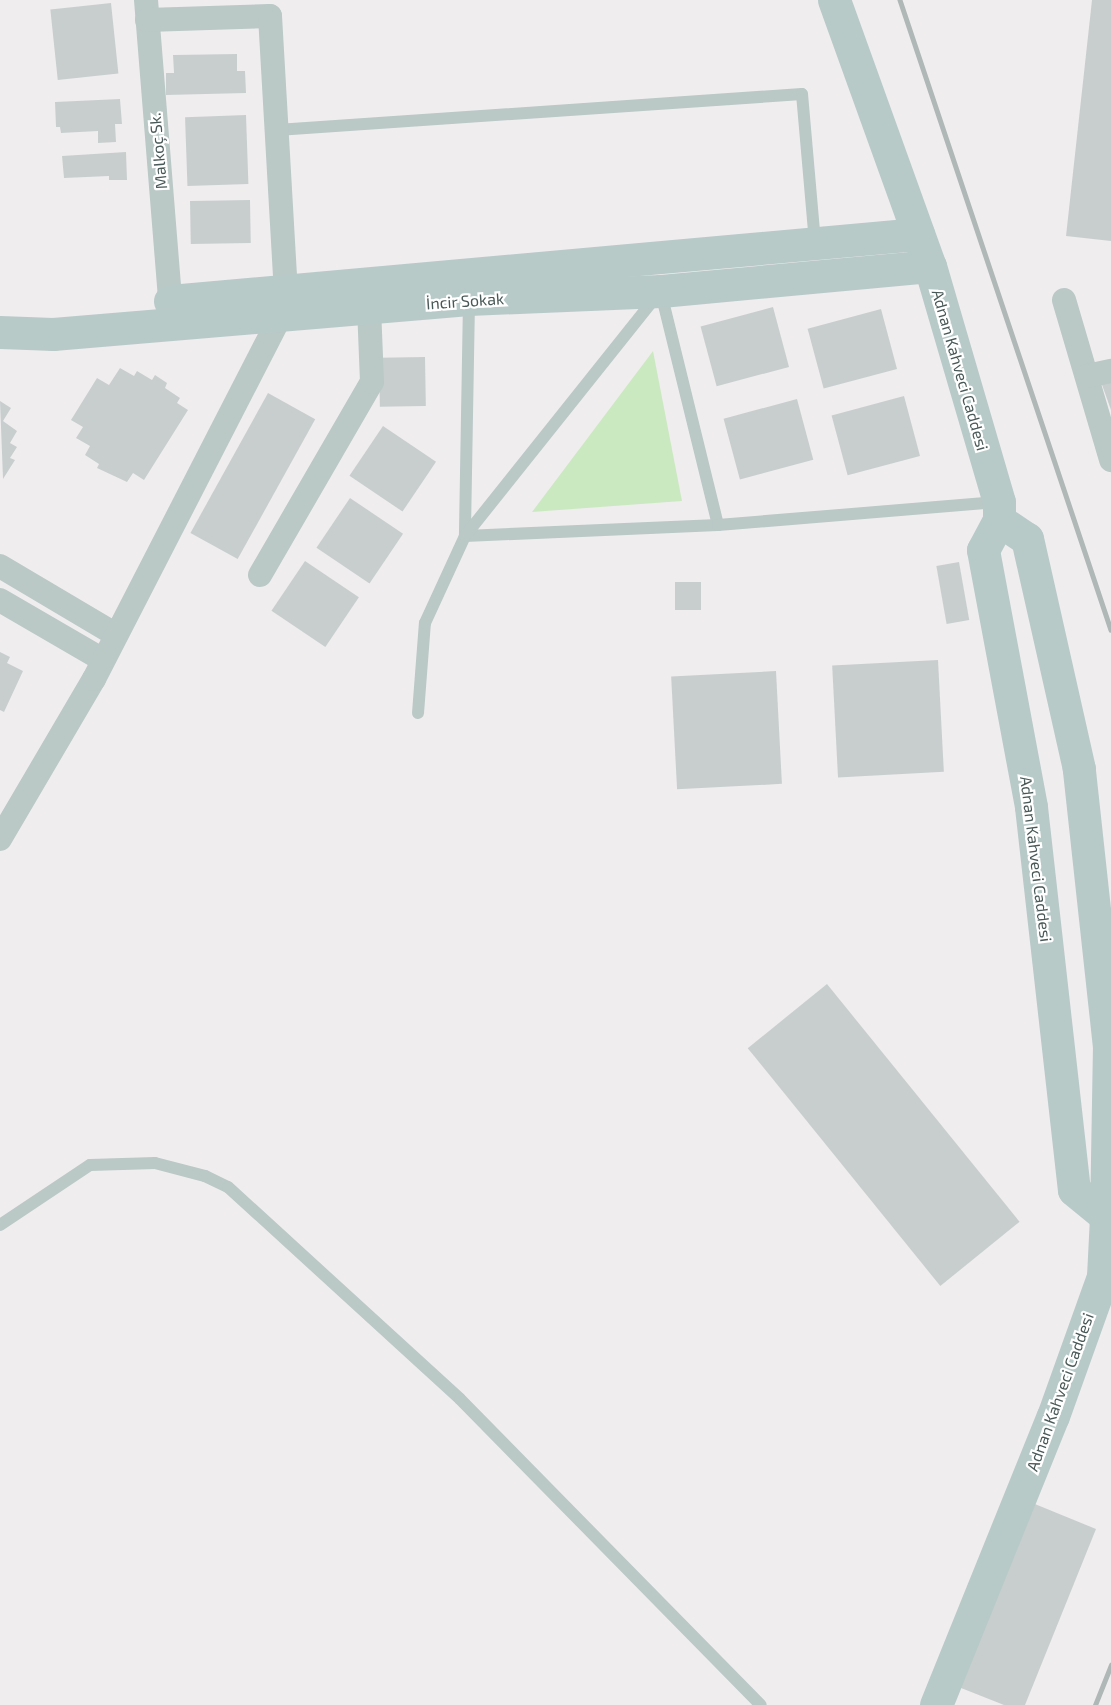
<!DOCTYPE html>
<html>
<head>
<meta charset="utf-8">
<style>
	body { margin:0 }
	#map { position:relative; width:1111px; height:1705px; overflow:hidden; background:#f0edef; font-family:"Exo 2",sans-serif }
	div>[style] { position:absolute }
	.green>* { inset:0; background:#cae9c0 }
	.building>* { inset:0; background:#c8cece; transform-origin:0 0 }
	.lane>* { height:12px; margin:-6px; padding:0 6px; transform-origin:6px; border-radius:6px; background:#bac8c6 }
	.street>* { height:24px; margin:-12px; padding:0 12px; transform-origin:12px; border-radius:12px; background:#bac8c6 }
	.secondary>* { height:33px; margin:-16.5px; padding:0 16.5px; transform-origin:16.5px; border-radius:16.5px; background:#b8cac8 }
	.rail>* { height:4.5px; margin:-2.25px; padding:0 2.25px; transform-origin:2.25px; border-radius:2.25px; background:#b0b7b7 }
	span { translate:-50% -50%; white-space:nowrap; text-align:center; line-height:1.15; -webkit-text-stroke:4.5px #fff; paint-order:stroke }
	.street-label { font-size:16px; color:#485856 }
</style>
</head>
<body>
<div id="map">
	<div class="green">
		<i style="clip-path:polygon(653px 351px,682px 501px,532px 512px)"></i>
	</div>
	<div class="building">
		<i style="clip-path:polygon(1092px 0,1111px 0,1111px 241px,1066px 236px)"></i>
		<i style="left:111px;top:3px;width:71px;height:61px;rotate:84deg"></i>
		<i style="clip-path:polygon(237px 54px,237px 71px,245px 71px,246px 93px,166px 95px,166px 73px,174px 73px,173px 55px)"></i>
		<i style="clip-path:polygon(120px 99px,122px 124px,115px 124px,116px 142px,98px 143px,98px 131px,61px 133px,60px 127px,56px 127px,55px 102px)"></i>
		<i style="left:246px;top:115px;width:69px;height:61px;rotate:88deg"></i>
		<i style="clip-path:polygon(126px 152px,127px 180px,109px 180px,109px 176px,64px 178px,62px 156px)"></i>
		<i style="left:250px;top:200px;width:43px;height:60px;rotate:89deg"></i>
		<i style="left:773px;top:307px;width:62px;height:75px;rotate:75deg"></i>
		<i style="left:881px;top:309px;width:62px;height:76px;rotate:75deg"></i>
		<i style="left:425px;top:357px;width:49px;height:46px;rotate:89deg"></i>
		<i style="clip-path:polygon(120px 368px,134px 376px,137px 371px,152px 380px,155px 375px,167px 383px,165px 388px,180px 398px,177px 403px,188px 410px,144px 480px,133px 473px,127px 482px,97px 468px,99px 464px,85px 455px,90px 446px,76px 438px,83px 427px,71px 420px,97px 378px,109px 385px)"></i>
		<i style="clip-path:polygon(1111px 380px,1111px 410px,1101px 382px)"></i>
		<i style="left:268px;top:393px;width:54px;height:160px;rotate:29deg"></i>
		<i style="left:904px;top:396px;width:62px;height:75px;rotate:75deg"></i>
		<i style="left:797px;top:399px;width:63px;height:76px;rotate:75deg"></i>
		<i style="clip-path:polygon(0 401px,11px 408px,3px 421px,17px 431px,10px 443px,17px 447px,10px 458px,15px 460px,3px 479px)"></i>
		<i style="left:383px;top:426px;width:64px;height:60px;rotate:34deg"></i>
		<i style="left:350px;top:498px;width:64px;height:60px;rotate:34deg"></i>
		<i style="left:305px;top:561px;width:65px;height:60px;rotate:34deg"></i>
		<i style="left:959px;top:562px;width:59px;height:23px;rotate:80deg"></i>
		<i style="left:675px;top:582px;width:26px;height:28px"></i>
		<i style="clip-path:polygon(0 652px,10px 657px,7px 663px,23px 671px,4px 712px,0 710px)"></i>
		<i style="left:938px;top:660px;width:112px;height:106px;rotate:87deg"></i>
		<i style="left:776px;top:671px;width:113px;height:105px;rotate:87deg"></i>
		<i style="left:827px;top:984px;width:306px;height:102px;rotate:51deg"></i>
		<i style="clip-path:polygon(1030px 1502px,1096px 1529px,1025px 1705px,1004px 1705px,956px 1686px)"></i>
	</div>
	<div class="lane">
		<i style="left:277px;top:130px;width:526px;rotate:-3.92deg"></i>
		<i style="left:802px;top:94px;width:149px;rotate:85deg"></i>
		<i style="left:661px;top:293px;width:239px;rotate:76.2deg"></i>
		<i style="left:469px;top:301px;width:235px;rotate:91deg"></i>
		<i style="left:465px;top:536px;width:253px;rotate:-2.5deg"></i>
		<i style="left:718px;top:525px;width:280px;rotate:-4.7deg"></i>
		<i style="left:418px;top:713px;width:90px;rotate:-85.6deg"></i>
		<i style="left:425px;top:623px;width:96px;rotate:-65.3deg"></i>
		<i style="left:465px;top:536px;width:306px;rotate:-51.4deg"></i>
		<i style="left:0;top:1225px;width:108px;rotate:-33.7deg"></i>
		<i style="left:90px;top:1165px;width:65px;rotate:-1.8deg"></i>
		<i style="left:155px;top:1163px;width:52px;rotate:14.6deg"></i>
		<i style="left:205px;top:1176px;width:25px;rotate:26deg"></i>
		<i style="left:228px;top:1187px;width:314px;rotate:42.4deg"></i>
		<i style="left:460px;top:1399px;width:429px;rotate:45.5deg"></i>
	</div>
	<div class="street">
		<i style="left:146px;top:0;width:302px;rotate:85.4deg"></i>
		<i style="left:147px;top:20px;width:123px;rotate:-1.9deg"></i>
		<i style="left:270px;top:16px;width:276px;rotate:86.7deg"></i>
		<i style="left:1064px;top:300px;width:167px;rotate:73.6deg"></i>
		<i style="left:1087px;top:376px;width:25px;rotate:-12deg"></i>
		<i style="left:0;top:566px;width:135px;rotate:30.7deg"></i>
		<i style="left:260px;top:575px;width:223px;rotate:-59.9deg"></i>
		<i style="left:372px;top:382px;width:74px;rotate:-92.3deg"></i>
		<i style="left:0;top:600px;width:119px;rotate:30.2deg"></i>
		<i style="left:0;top:839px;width:186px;rotate:-59.6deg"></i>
		<i style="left:94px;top:679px;width:409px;rotate:-62.8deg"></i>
	</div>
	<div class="secondary">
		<i style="left:834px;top:0;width:283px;rotate:70.2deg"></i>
		<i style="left:930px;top:266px;width:246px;rotate:73.7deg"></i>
		<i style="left:999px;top:502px;width:18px;rotate:90deg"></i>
		<i style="left:999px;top:520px;width:34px;rotate:118deg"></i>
		<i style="left:983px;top:550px;width:261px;rotate:79.4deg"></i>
		<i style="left:1031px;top:807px;width:385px;rotate:83.6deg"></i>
		<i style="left:1074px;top:1190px;width:41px;rotate:39.1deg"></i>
		<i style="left:170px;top:301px;width:751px;rotate:-5.12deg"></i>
		<i style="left:0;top:332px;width:53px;rotate:2.2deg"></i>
		<i style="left:53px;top:334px;width:417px;rotate:-4.8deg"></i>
		<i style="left:469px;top:299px;width:192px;rotate:-2.4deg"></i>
		<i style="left:661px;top:291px;width:270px;rotate:-5.3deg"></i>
		<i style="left:936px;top:1705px;width:312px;rotate:-68deg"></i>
		<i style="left:1053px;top:1416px;width:149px;rotate:-70.3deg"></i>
		<i style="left:1103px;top:1276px;width:60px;rotate:-87.1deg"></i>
		<i style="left:1106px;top:1216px;width:169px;rotate:-89deg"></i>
		<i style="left:1109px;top:1047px;width:280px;rotate:-96.2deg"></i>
		<i style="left:1079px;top:769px;width:236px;rotate:-102.7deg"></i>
		<i style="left:1027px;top:539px;width:34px;rotate:-146deg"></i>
	</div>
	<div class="rail">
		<i style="left:900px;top:0;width:664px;rotate:71.48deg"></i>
		<i style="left:1095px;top:1705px;width:43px;rotate:-68.2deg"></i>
	</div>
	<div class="street-label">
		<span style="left:158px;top:151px;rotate:-95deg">Malkoç Sk.</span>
		<span style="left:465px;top:301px;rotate:-4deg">İncir Sokak</span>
		<span style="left:960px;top:370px;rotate:74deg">Adnan Kahveci Caddesi</span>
		<span style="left:1036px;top:859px;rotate:83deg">Adnan Kahveci Caddesi</span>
		<span style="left:1060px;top:1392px;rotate:-70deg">Adnan Kahveci Caddesi</span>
	</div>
</div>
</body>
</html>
